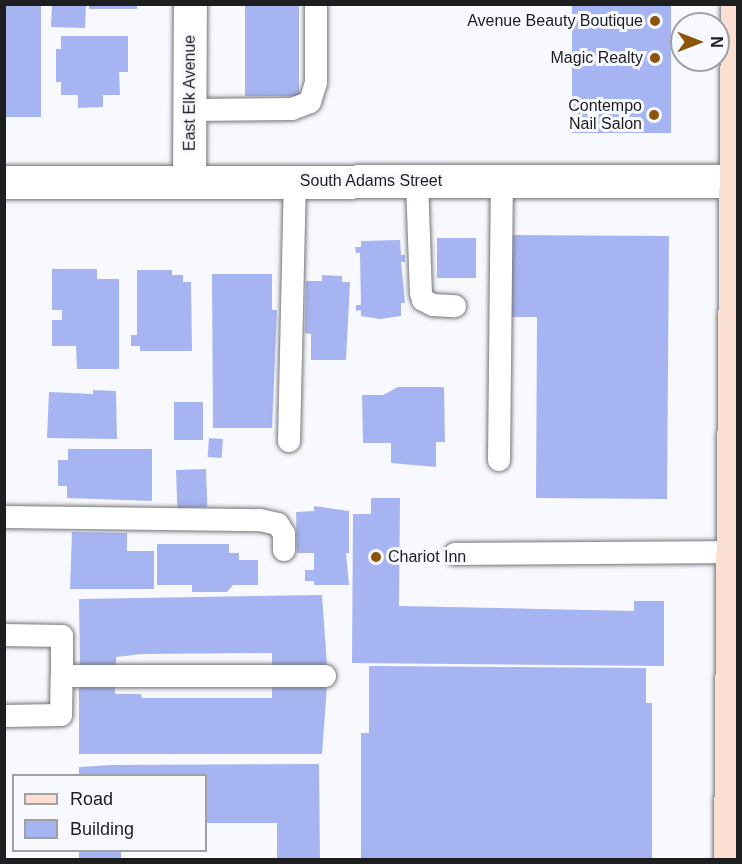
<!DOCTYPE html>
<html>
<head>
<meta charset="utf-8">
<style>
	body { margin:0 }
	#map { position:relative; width:742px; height:864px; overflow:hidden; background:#f8f9fe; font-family:Helvetica,sans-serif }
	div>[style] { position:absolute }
	.building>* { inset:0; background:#a6b4f2; transform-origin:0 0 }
	.roads { filter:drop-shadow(0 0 2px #74757a) drop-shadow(0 0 2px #74757a) }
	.service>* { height:22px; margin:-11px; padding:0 11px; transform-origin:11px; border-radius:11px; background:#fff }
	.minor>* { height:33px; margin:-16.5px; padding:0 16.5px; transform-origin:16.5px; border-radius:16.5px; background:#fff }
	.tertiary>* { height:33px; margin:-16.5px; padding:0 16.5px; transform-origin:16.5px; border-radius:16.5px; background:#fff }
	.primary>* { height:33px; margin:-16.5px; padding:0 16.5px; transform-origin:16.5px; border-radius:16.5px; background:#fbdfd3 }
	.dots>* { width:16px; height:16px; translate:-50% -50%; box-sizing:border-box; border:3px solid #f8f9fe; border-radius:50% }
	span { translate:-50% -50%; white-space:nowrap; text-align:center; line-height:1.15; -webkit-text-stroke:6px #f8f9fe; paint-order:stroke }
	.poi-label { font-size:16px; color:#1d1e20 }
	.right { translate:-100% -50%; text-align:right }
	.left { translate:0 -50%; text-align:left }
	.street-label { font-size:16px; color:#1d1e20 }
	.frame { position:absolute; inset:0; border:6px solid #1d1e20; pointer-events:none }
	.legend { position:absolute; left:12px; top:774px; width:195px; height:78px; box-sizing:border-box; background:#f8f9fe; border:2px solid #a0a1a5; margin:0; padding:8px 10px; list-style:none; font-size:18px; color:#1d1e20 }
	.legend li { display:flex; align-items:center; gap:12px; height:30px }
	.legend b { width:30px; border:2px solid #a0a1a5 }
	.north { position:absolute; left:670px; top:12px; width:60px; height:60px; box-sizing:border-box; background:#f8f9fe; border:2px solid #a0a1a5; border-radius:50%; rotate:90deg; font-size:16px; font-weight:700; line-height:24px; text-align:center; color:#1d1e20 }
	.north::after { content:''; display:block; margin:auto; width:21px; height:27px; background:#8c540a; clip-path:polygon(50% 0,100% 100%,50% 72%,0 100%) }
</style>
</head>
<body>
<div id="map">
	<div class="building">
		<i style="left:4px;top:4px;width:37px;height:113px"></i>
		<i style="clip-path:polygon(80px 4px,86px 5px,85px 28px,51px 27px,52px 5px)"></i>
		<i style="left:89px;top:4px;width:48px;height:5px"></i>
		<i style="left:245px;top:4px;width:54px;height:92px"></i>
		<i style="left:572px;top:4px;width:99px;height:129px"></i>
		<i style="clip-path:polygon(61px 36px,128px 36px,128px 72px,119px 72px,120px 95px,103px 95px,103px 107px,78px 108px,78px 95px,61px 95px,61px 82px,56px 82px,56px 49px,61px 49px)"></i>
		<i style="clip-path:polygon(508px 235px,669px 236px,667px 499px,536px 498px,537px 317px,507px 317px)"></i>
		<i style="left:437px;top:238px;width:39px;height:40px"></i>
		<i style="clip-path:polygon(400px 240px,401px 255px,405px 255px,405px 262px,401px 262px,405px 303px,401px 303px,401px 316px,380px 319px,361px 316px,361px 310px,356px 311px,356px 305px,361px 305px,360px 253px,356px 253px,355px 247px,361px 247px,361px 241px)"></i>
		<i style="clip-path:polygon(52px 269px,97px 269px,97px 279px,119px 279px,119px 369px,77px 369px,76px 346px,52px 346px,52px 320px,62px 320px,62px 310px,52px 310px)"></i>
		<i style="clip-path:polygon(137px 270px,172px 270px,172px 275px,183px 275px,183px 282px,191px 282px,192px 351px,140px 351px,140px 346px,131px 346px,131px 335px,137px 335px)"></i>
		<i style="clip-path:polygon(212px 274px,272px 274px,272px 310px,277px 310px,272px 428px,213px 428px)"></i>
		<i style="clip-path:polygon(322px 275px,342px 276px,342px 282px,350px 282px,346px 360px,311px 360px,311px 334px,305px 333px,306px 281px,322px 281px)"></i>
		<i style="clip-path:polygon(398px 387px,444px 387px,445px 442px,436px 442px,436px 467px,391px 463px,391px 443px,363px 443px,362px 395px,383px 395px)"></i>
		<i style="clip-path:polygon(93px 390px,116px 391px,117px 439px,47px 438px,49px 392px,93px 394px)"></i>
		<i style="left:203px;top:402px;width:38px;height:29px;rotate:90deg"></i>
		<i style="left:209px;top:438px;width:14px;height:19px;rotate:4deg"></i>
		<i style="clip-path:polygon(68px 449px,152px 449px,152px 501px,67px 498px,67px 486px,58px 486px,58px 460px,68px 460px)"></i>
		<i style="left:206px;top:469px;width:38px;height:30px;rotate:88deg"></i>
		<i style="clip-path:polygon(371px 498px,400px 498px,399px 606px,634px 611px,634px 601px,664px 601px,664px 666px,352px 663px,353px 514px,371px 514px)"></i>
		<i style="clip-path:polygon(314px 506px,349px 511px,349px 553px,346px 553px,349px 585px,314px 585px,314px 581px,305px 581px,305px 570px,314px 570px,314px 553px,297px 553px,296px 512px,314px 511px)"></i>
		<i style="clip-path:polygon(72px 532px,127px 533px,127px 551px,154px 551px,154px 589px,70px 589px)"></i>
		<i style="clip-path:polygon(157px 544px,229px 544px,229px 553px,239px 553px,239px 560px,258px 560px,258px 585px,233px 585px,227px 592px,192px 592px,192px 585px,157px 585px)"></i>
		<i style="clip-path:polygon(322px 595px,327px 665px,272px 665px,272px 653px,142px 654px,116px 657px,116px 670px,80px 670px,79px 599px)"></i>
		<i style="clip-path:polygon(369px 666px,646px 668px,646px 703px,652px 703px,652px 860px,361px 860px,361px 733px,369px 733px)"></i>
		<i style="clip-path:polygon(79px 681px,115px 681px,115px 694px,141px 694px,142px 698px,272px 698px,272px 685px,327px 685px,322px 754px,79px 754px)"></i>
		<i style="clip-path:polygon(319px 764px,320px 860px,277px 860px,277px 823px,206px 823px,206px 776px,79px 776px,79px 767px,112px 765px)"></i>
		<i style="left:79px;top:850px;width:42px;height:10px"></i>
	</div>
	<div class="roads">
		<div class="service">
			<i style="left:190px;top:110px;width:102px;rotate:-0.6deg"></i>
			<i style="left:292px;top:109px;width:19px;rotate:-21deg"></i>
			<i style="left:310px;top:102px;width:21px;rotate:-73deg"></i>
			<i style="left:316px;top:82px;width:78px;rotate:-90deg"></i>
			<i style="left:417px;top:181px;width:112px;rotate:88deg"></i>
			<i style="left:421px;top:293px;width:7px;rotate:74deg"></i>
			<i style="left:423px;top:300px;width:11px;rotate:27deg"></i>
			<i style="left:433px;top:305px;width:22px;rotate:3deg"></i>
			<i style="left:289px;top:441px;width:260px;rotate:-88.7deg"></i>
			<i style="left:499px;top:460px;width:279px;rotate:-89.4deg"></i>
			<i style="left:4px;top:517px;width:256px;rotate:0.7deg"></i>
			<i style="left:260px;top:520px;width:18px;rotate:13deg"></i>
			<i style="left:278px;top:524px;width:12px;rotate:59deg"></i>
			<i style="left:284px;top:534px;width:16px;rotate:90deg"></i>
			<i style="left:455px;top:554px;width:278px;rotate:-0.4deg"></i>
			<i style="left:4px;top:635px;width:58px;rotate:1deg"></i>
			<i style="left:62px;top:636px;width:40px;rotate:90deg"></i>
			<i style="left:4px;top:716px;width:57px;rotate:-1deg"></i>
			<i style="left:61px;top:715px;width:39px;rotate:-89deg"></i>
			<i style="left:62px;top:676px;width:263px"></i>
		</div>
		<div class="minor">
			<i style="left:189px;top:181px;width:177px;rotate:-89.7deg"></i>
		</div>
		<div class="tertiary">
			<i style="left:4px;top:182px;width:734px;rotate:-0.08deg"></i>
		</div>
		<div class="primary">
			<i style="left:730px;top:860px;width:856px;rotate:-89.53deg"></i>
		</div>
	</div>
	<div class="dots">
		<i style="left:655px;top:21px;background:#8c540a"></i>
		<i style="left:655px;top:58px;background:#8c540a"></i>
		<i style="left:654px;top:115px;background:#8c540a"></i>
		<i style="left:376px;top:557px;background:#8c540a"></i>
	</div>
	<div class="poi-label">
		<span class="right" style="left:643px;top:21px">Avenue Beauty Boutique</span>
		<span class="right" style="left:643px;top:58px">Magic Realty</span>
		<span class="right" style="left:642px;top:115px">Contempo<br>Nail Salon</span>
		<span class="left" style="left:388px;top:557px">Chariot Inn</span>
	</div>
	<div class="street-label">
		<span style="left:190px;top:93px;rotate:-90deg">East Elk Avenue</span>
		<span style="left:371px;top:181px">South Adams Street</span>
	</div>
	<div class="frame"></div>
	<ul class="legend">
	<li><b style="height:8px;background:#fbdfd3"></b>Road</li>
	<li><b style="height:16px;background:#a6b4f2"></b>Building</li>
	</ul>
	<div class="north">N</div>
</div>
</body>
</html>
